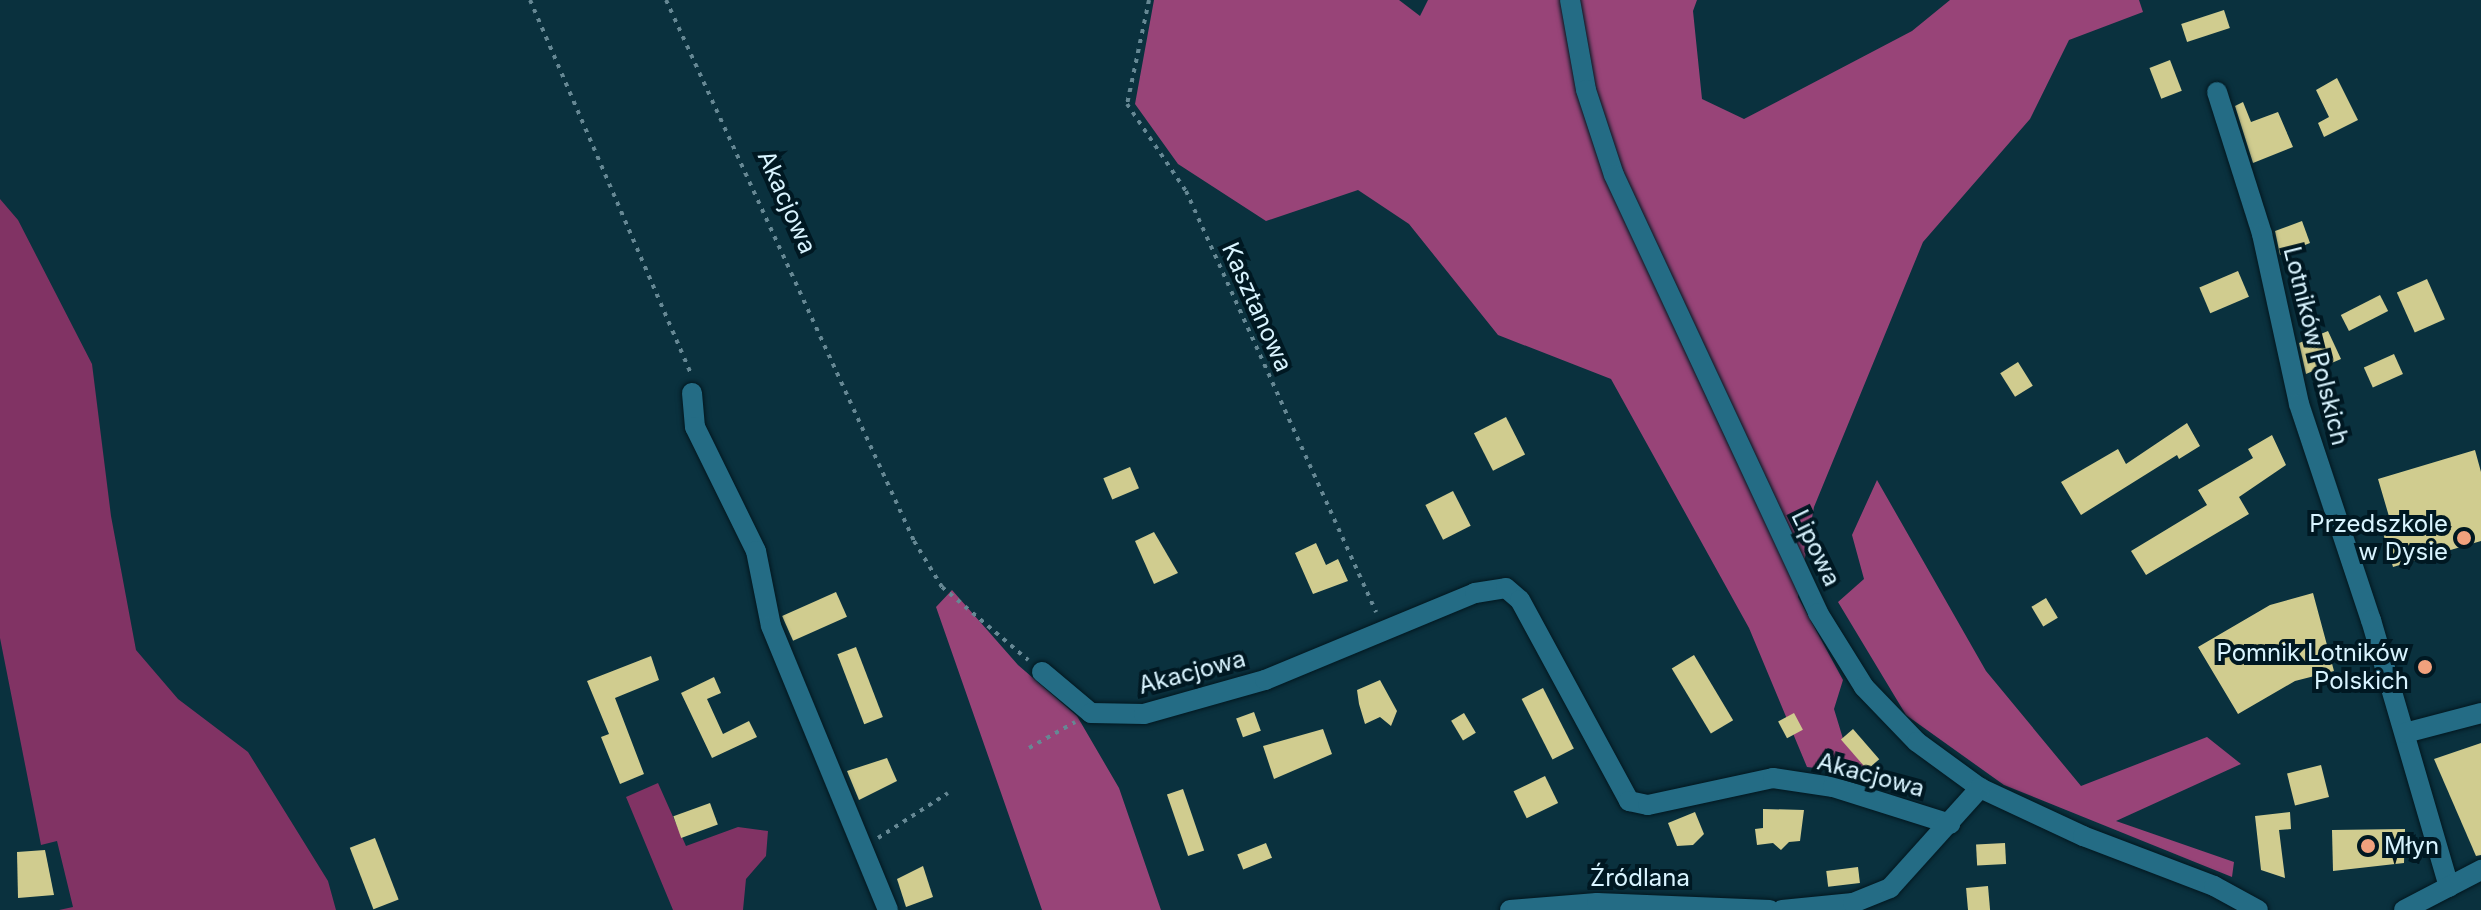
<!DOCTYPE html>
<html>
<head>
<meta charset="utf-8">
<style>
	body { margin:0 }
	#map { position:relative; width:2481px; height:910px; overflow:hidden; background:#0a313e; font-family:Inter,sans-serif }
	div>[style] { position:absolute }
	.green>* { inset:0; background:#813364 }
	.forest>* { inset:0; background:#984478 }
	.building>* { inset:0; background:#d0cc8f; transform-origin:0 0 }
	.path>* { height:4px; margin-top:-2px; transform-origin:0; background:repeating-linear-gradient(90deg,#668894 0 4px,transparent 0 10px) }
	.roads { filter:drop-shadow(0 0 2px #03171f) drop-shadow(0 0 2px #03171f) }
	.minor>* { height:20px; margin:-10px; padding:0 10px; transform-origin:10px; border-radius:10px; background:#246c85 }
	.dots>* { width:22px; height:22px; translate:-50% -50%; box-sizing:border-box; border:4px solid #001822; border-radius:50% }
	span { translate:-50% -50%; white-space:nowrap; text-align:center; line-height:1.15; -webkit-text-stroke:8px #001822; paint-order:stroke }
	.street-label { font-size:24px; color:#d9f4ff }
	.poi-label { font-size:24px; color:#d9f4ff }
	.right { translate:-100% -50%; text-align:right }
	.left { translate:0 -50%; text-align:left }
</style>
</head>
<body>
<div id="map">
	<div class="green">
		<i style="clip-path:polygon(0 199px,18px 220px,92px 364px,111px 516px,136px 650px,178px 699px,248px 752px,328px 881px,336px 910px,59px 910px,73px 907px,57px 841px,41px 845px,0 638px)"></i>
		<i style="clip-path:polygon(658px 783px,686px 846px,738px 827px,768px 831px,766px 856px,746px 879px,743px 910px,673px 910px,626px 797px)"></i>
	</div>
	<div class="forest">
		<i style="clip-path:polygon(1154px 0,1399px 0,1420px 16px,1428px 0,1697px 0,1693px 11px,1702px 99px,1744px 119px,1912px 31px,1950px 0,2139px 0,2143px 12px,2069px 40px,2030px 119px,1923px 242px,1814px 507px,1798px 597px,1843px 680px,1834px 709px,1844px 742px,1874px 775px,1807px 767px,1749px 628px,1611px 379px,1498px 335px,1409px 224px,1358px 190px,1266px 221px,1178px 164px,1135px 104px)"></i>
		<i style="clip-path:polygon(1877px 480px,1986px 671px,2081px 786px,2207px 737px,2241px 764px,2116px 821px,2234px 862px,2232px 877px,2004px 785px,1906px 715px,1838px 602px,1864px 579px,1852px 535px)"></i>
		<i style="clip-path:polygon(952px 590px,1018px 665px,1077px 716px,1119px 788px,1161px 910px,1042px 910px,936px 607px)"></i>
	</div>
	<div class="building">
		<i style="left:2224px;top:10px;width:19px;height:45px;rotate:72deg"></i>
		<i style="left:2170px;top:60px;width:33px;height:22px;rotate:69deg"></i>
		<i style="clip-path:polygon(2337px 78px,2358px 120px,2324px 137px,2318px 123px,2329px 117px,2316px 90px)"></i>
		<i style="clip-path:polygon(2243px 102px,2251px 122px,2278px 112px,2293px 147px,2253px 163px,2235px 106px)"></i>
		<i style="clip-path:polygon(2302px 221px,2310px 243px,2280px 255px,2275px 231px)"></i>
		<i style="left:2238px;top:271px;width:28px;height:42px;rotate:67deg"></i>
		<i style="left:2427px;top:279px;width:44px;height:33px;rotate:66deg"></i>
		<i style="left:2380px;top:295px;width:18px;height:44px;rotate:63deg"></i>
		<i style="clip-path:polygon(2328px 331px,2341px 359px,2306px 374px,2299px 343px)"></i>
		<i style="left:2394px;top:354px;width:22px;height:33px;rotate:66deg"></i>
		<i style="left:2018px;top:362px;width:28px;height:21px;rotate:58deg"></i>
		<i style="left:1506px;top:417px;width:42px;height:36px;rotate:63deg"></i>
		<i style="clip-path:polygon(2187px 423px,2200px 446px,2179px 459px,2177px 455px,2081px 515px,2061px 482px,2118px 449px,2126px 464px)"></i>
		<i style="clip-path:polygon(2272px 435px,2286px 465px,2239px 497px,2249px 514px,2146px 575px,2131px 551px,2207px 505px,2198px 490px,2253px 458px,2248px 449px)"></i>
		<i style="clip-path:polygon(2475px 450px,2481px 472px,2481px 541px,2393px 567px,2383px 533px,2393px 530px,2378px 479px)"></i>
		<i style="left:1130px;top:467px;width:23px;height:29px;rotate:67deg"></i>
		<i style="left:1453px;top:491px;width:39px;height:31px;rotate:63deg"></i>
		<i style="clip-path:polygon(1154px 532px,1178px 573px,1154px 584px,1135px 541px)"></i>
		<i style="clip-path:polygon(1316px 543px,1326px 565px,1338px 559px,1348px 581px,1313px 594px,1295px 553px)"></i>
		<i style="left:836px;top:592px;width:27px;height:59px;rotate:66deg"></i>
		<i style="clip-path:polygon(2313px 593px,2334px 671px,2295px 681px,2238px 714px,2198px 647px,2270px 605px)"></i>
		<i style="left:2046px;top:598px;width:23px;height:17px;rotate:59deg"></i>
		<i style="left:856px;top:647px;width:75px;height:20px;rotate:69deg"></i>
		<i style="left:1694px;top:655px;width:76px;height:26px;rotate:59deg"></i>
		<i style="clip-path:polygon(651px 656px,659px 680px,615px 698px,644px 774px,620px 784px,601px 737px,609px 734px,587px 681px)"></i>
		<i style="clip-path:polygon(714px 677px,721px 693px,707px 699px,723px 734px,749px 721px,757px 737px,712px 758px,681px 693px)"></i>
		<i style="clip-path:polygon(1380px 680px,1397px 711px,1391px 726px,1380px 717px,1365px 724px,1359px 704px,1357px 690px)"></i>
		<i style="left:1543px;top:688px;width:68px;height:24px;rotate:63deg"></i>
		<i style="left:1254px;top:712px;width:20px;height:19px;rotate:70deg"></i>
		<i style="left:1464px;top:713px;width:23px;height:15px;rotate:59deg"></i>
		<i style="left:1794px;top:713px;width:19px;height:18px;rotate:62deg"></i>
		<i style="clip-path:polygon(1323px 729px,1332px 754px,1274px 779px,1263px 746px)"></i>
		<i style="left:1853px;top:729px;width:40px;height:16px;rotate:49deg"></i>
		<i style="clip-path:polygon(2481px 743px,2481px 855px,2476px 856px,2434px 759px)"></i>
		<i style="clip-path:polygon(887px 758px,897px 781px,859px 800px,847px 771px)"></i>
		<i style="left:2321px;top:765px;width:33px;height:35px;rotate:76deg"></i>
		<i style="left:1545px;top:776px;width:30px;height:35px;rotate:64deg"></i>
		<i style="left:1183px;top:789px;width:65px;height:17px;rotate:71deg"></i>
		<i style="left:710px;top:803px;width:23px;height:39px;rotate:70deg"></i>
		<i style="clip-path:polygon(1763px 809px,1804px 810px,1800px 841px,1789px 842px,1781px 850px,1773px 843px,1757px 845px,1755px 829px,1763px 828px)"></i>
		<i style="clip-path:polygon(1695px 812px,1704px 834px,1693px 845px,1677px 846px,1668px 823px)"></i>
		<i style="clip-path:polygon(2290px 812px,2291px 829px,2279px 830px,2285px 878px,2261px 870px,2255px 816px)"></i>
		<i style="clip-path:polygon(2405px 829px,2404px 863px,2333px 871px,2332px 830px)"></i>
		<i style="left:375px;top:838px;width:66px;height:27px;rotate:69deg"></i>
		<i style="left:1266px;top:843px;width:16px;height:31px;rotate:68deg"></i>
		<i style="left:2005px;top:843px;width:21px;height:29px;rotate:87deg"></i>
		<i style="clip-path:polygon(45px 850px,54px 895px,18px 898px,17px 852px)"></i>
		<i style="clip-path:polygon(923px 866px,933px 897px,906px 907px,897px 879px)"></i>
		<i style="left:1858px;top:867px;width:16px;height:32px;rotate:83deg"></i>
		<i style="left:1988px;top:886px;width:24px;height:22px;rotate:85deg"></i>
	</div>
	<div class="path">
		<i style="left:530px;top:0;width:409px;rotate:66.7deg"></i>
		<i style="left:666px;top:0;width:595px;rotate:65.37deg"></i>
		<i style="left:914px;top:541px;width:54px;rotate:58.7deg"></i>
		<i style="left:942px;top:587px;width:113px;rotate:40.3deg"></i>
		<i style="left:1149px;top:0;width:106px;rotate:101.9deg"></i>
		<i style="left:1127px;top:104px;width:105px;rotate:55.9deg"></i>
		<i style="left:1186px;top:191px;width:462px;rotate:65.7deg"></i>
		<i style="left:1029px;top:748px;width:53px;rotate:-29.5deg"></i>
		<i style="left:878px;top:838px;width:83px;rotate:-32.7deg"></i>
	</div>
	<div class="roads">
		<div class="minor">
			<i style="left:1570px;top:0;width:91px;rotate:79.9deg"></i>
			<i style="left:1586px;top:90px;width:89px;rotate:71.8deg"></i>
			<i style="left:1614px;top:175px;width:483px;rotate:65deg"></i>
			<i style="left:1818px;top:613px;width:87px;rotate:58.1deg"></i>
			<i style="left:1864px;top:687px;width:76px;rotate:46.1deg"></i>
			<i style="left:1917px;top:742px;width:78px;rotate:36.1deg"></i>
			<i style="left:1980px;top:788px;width:114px;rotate:25deg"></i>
			<i style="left:2083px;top:836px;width:140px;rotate:20.9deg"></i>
			<i style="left:2214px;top:886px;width:50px;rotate:28.6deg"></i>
			<i style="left:2217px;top:92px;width:149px;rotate:72.4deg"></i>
			<i style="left:2262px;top:234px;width:174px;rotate:77.7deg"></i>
			<i style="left:2299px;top:404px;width:228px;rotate:71.6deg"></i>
			<i style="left:2371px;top:620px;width:278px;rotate:73.7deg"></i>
			<i style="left:692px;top:393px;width:34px;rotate:85deg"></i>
			<i style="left:695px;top:427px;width:138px;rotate:63.8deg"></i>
			<i style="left:756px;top:551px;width:76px;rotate:78.7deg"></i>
			<i style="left:771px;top:626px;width:307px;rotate:67.6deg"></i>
			<i style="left:1042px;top:672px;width:64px;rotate:39.9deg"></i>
			<i style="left:1091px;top:713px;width:53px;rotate:1.1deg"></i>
			<i style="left:1144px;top:714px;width:126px;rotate:-15.7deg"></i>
			<i style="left:1265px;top:680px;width:227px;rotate:-22.5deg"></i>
			<i style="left:1475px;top:593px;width:31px;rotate:-9deg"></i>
			<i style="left:1506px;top:588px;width:18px;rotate:41deg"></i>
			<i style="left:1520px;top:600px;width:229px;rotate:61.5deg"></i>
			<i style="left:1629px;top:801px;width:19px;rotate:12deg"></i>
			<i style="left:1648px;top:805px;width:128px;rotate:-12.2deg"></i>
			<i style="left:1773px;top:778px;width:61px;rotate:8.5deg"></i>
			<i style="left:1833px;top:787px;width:123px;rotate:17.5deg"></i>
			<i style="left:2405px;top:733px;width:79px;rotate:-14.7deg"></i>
			<i style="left:1510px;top:910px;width:87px;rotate:-4.6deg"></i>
			<i style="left:1597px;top:903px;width:173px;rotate:2.3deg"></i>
			<i style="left:1782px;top:910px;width:71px;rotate:-5.6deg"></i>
			<i style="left:1853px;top:903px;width:40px;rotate:-22deg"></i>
			<i style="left:1890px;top:888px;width:135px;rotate:-48deg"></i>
			<i style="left:2404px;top:910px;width:87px;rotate:-27.5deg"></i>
		</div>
	</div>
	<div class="dots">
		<i style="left:2464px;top:538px;background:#f1a17d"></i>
		<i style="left:2425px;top:667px;background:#f1a17d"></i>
		<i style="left:2368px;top:846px;background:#f1a17d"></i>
	</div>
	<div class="street-label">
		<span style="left:787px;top:202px;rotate:66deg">Akacjowa</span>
		<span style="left:1257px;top:307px;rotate:66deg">Kasztanowa</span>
		<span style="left:2316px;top:346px;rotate:76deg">Lotników Polskich</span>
		<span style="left:1816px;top:548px;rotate:64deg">Lipowa</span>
		<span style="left:1192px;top:672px;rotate:-15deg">Akacjowa</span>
		<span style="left:1871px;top:775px;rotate:15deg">Akacjowa</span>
		<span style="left:1640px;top:878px">Źródlana</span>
	</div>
	<div class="poi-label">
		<span class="right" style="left:2448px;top:538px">Przedszkole<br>w Dysie</span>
		<span class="right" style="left:2409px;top:667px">Pomnik Lotników<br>Polskich</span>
		<span class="left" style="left:2384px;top:846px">Młyn</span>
	</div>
</div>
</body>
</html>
